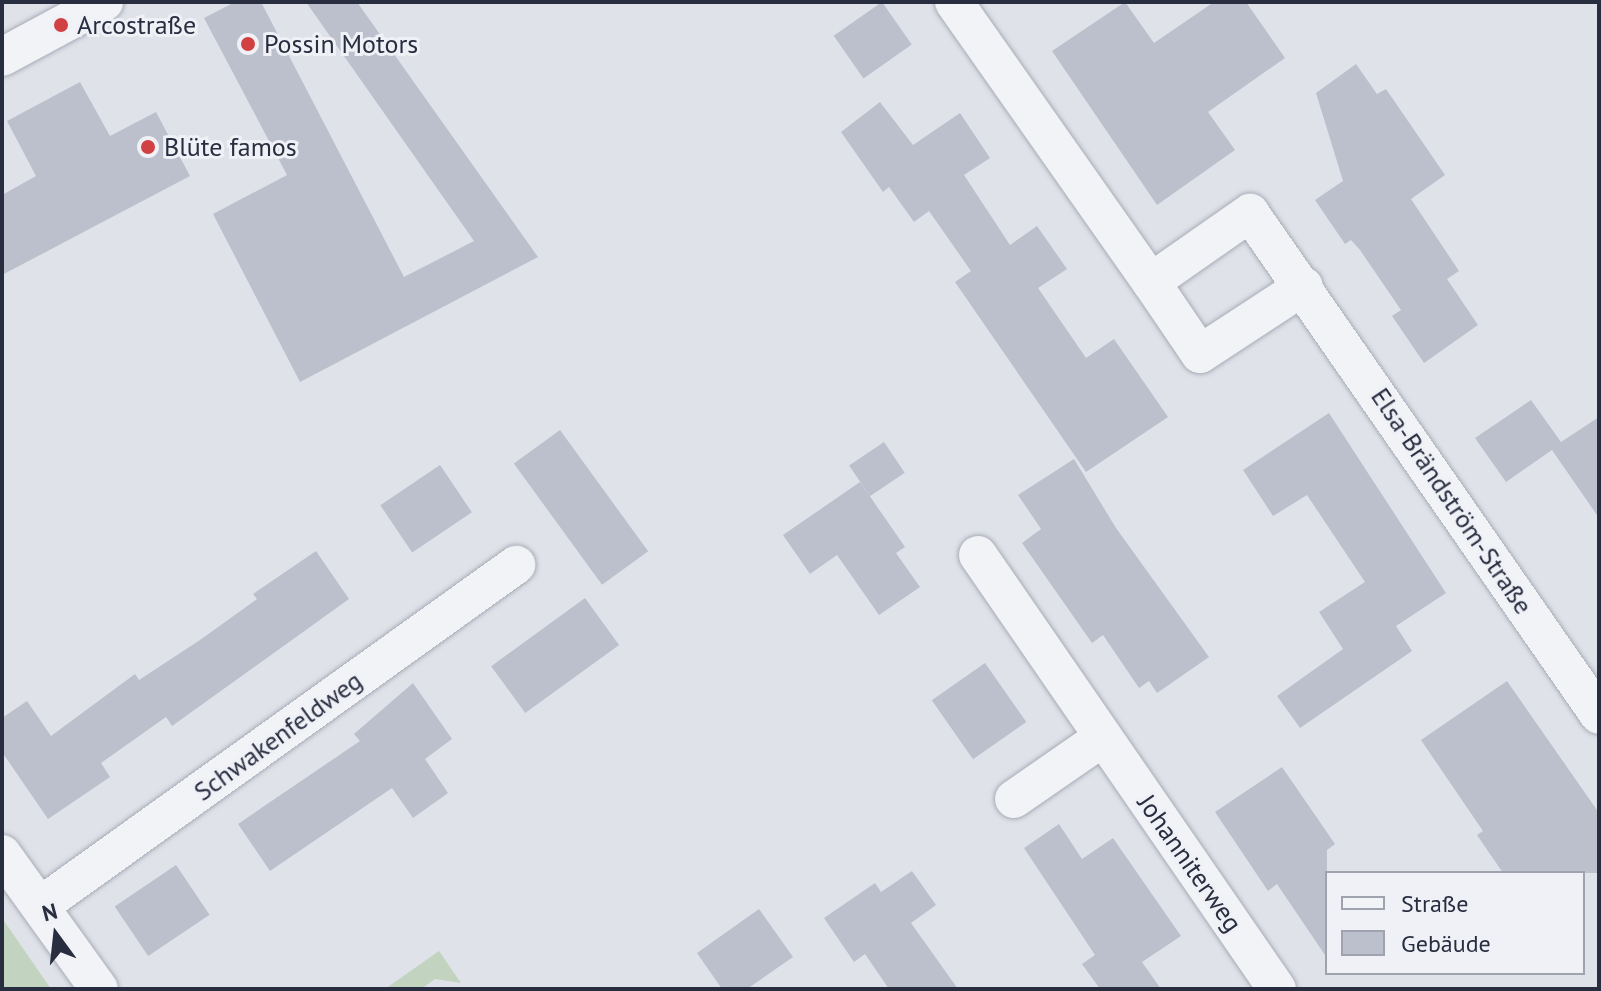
<!DOCTYPE html>
<html>
<head>
<meta charset="utf-8">
<style>
	body { margin:0 }
	#map { position:relative; width:1601px; height:991px; overflow:hidden; background:#dfe2e9; font-family:"PT Sans",sans-serif }
	div>[style] { position:absolute }
	.green>* { inset:0; background:#c2d3c0 }
	.building>* { inset:0; background:#bcc0cc; transform-origin:0 0 }
	.roads { filter:drop-shadow(0 0 2px #a8acb6) drop-shadow(0 0 2px #a8acb6) }
	.minor>* { height:38px; margin:-19px; padding:0 19px; transform-origin:19px; border-radius:19px; background:#f2f3f7 }
	.dots>* { width:22px; height:22px; translate:-50% -50%; box-sizing:border-box; border:4px solid #eff1f6; border-radius:50% }
	span { translate:-50% -50%; white-space:nowrap; text-align:center; line-height:1.15; -webkit-text-stroke:6px #eff1f6; paint-order:stroke }
	.poi-label { font-size:26px; color:#282d40 }
	.left { translate:0 -50%; text-align:left }
	.street-label { font-size:26px; color:#282d40 }
	.frame { position:absolute; inset:0; border:4px solid #282d40; pointer-events:none }
	.legend { position:absolute; left:1325px; top:871px; width:260px; height:104px; box-sizing:border-box; background:#eff1f6; border:2px solid #9fa3ad; margin:0; padding:10px 14px; list-style:none; font-size:24px; color:#282d40 }
	.legend li { display:flex; align-items:center; gap:16px; height:40px }
	.legend b { width:40px; border:2px solid #9fa3ad }
	.north { position:absolute; left:16px; top:895px; width:80px; height:80px; -webkit-text-stroke:6px #eff1f6; paint-order:stroke; rotate:345deg; font-size:22px; font-weight:700; line-height:32px; text-align:center; color:#282d40 }
	.north::after { content:''; display:block; margin:auto; width:28px; height:36px; background:#282d40; clip-path:polygon(50% 0,100% 100%,50% 72%,0 100%) }
</style>
</head>
<body>
<div id="map">
	<div class="green">
		<i style="clip-path:polygon(2px 918px,51px 989px,2px 989px)"></i>
		<i style="clip-path:polygon(439px 951px,461px 983px,435px 979px,421px 989px,385px 989px)"></i>
	</div>
	<div class="building">
		<i style="clip-path:polygon(235px 2px,261px 2px,404px 277px,474px 241px,306px 2px,357px 2px,538px 257px,300px 382px,213px 214px,287px 175px,204px 18px)"></i>
		<i style="left:882px;top:2px;width:52px;height:59px;rotate:55deg"></i>
		<i style="clip-path:polygon(1125px 2px,1154px 43px,1214px 2px,1246px 2px,1285px 58px,1208px 112px,1235px 150px,1157px 205px,1052px 51px)"></i>
		<i style="clip-path:polygon(1356px 64px,1377px 94px,1386px 89px,1445px 175px,1411px 199px,1459px 271px,1447px 279px,1478px 325px,1424px 363px,1392px 316px,1401px 310px,1360px 250px,1351px 240px,1345px 244px,1315px 200px,1343px 181px,1316px 93px)"></i>
		<i style="clip-path:polygon(80px 82px,110px 136px,156px 112px,190px 176px,2px 275px,2px 195px,36px 176px,7px 121px)"></i>
		<i style="clip-path:polygon(880px 102px,913px 145px,960px 113px,990px 158px,964px 175px,1010px 245px,1037px 226px,1067px 269px,1038px 288px,1086px 358px,1114px 339px,1168px 417px,1086px 472px,955px 282px,971px 271px,929px 211px,914px 222px,889px 187px,883px 192px,841px 132px)"></i>
		<i style="clip-path:polygon(1531px 400px,1561px 442px,1599px 417px,1599px 518px,1552px 450px,1506px 482px,1475px 438px)"></i>
		<i style="clip-path:polygon(1329px 413px,1446px 593px,1396px 626px,1412px 651px,1300px 728px,1277px 696px,1343px 649px,1319px 612px,1365px 582px,1307px 495px,1273px 516px,1243px 470px)"></i>
		<i style="left:560px;top:430px;width:150px;height:57px;rotate:54deg"></i>
		<i style="left:884px;top:442px;width:37px;height:42px;rotate:56deg"></i>
		<i style="clip-path:polygon(1074px 459px,1116px 528px,1209px 657px,1157px 693px,1149px 681px,1139px 688px,1103px 635px,1092px 643px,1022px 543px,1041px 529px,1018px 495px)"></i>
		<i style="left:440px;top:465px;width:57px;height:72px;rotate:56deg"></i>
		<i style="clip-path:polygon(860px 482px,905px 547px,896px 553px,920px 587px,879px 615px,837px 555px,810px 574px,783px 535px)"></i>
		<i style="clip-path:polygon(316px 551px,349px 599px,172px 726px,166px 717px,101px 763px,110px 777px,48px 819px,2px 752px,2px 718px,27px 701px,51px 736px,135px 674px,139px 680px,200px 640px,257px 599px,253px 594px)"></i>
		<i style="left:585px;top:598px;width:58px;height:116px;rotate:54deg"></i>
		<i style="left:985px;top:663px;width:72px;height:65px;rotate:55deg"></i>
		<i style="clip-path:polygon(1507px 681px,1599px 813px,1599px 873px,1503px 873px,1477px 835px,1483px 831px,1421px 740px)"></i>
		<i style="clip-path:polygon(413px 683px,452px 739px,425px 759px,448px 793px,413px 818px,392px 788px,270px 871px,238px 824px,360px 741px,354px 734px)"></i>
		<i style="clip-path:polygon(1282px 767px,1335px 844px,1327px 850px,1327px 958px,1277px 884px,1268px 891px,1215px 812px)"></i>
		<i style="clip-path:polygon(1059px 824px,1082px 859px,1113px 838px,1181px 936px,1142px 962px,1161px 989px,1100px 989px,1082px 964px,1095px 955px,1024px 848px)"></i>
		<i style="left:176px;top:865px;width:60px;height:74px;rotate:56deg"></i>
		<i style="clip-path:polygon(912px 871px,936px 905px,911px 923px,958px 989px,889px 989px,865px 954px,854px 962px,824px 918px,875px 883px,881px 892px)"></i>
		<i style="clip-path:polygon(759px 909px,793px 957px,747px 989px,722px 989px,697px 953px)"></i>
	</div>
	<div class="roads">
		<div class="minor">
			<i style="left:954px;top:2px;width:342px;rotate:54.9deg"></i>
			<i style="left:1151px;top:282px;width:121px;rotate:-34.9deg"></i>
			<i style="left:1250px;top:213px;width:611px;rotate:55.19deg"></i>
			<i style="left:2px;top:57px;width:116px;rotate:-28.3deg"></i>
			<i style="left:1151px;top:282px;width:87px;rotate:55.8deg"></i>
			<i style="left:1200px;top:354px;width:124px;rotate:-33.2deg"></i>
			<i style="left:978px;top:555px;width:527px;rotate:55.44deg"></i>
			<i style="left:1014px;top:799px;width:107px;rotate:-34.7deg"></i>
			<i style="left:2px;top:854px;width:166px;rotate:54.3deg"></i>
			<i style="left:40px;top:906px;width:586px;rotate:-35.62deg"></i>
		</div>
	</div>
	<div class="dots">
		<i style="left:61px;top:25px;background:#d14143"></i>
		<i style="left:248px;top:44px;background:#d14143"></i>
		<i style="left:148px;top:147px;background:#d14143"></i>
	</div>
	<div class="poi-label">
		<span class="left" style="left:77px;top:25px">Arcostraße</span>
		<span class="left" style="left:264px;top:44px">Possin Motors</span>
		<span class="left" style="left:164px;top:147px">Blüte famos</span>
	</div>
	<div class="street-label">
		<span style="left:1452px;top:501px;rotate:56deg">Elsa-Brändström-Straße</span>
		<span style="left:278px;top:736px;rotate:-36deg">Schwakenfeldweg</span>
		<span style="left:1190px;top:863px;rotate:55deg">Johanniterweg</span>
	</div>
	<div class="frame"></div>
	<ul class="legend">
	<li><b style="height:10px;background:#f2f3f7"></b>Straße</li>
	<li><b style="height:22px;background:#bcc0cc"></b>Gebäude</li>
	</ul>
	<div class="north">N</div>
</div>
</body>
</html>
